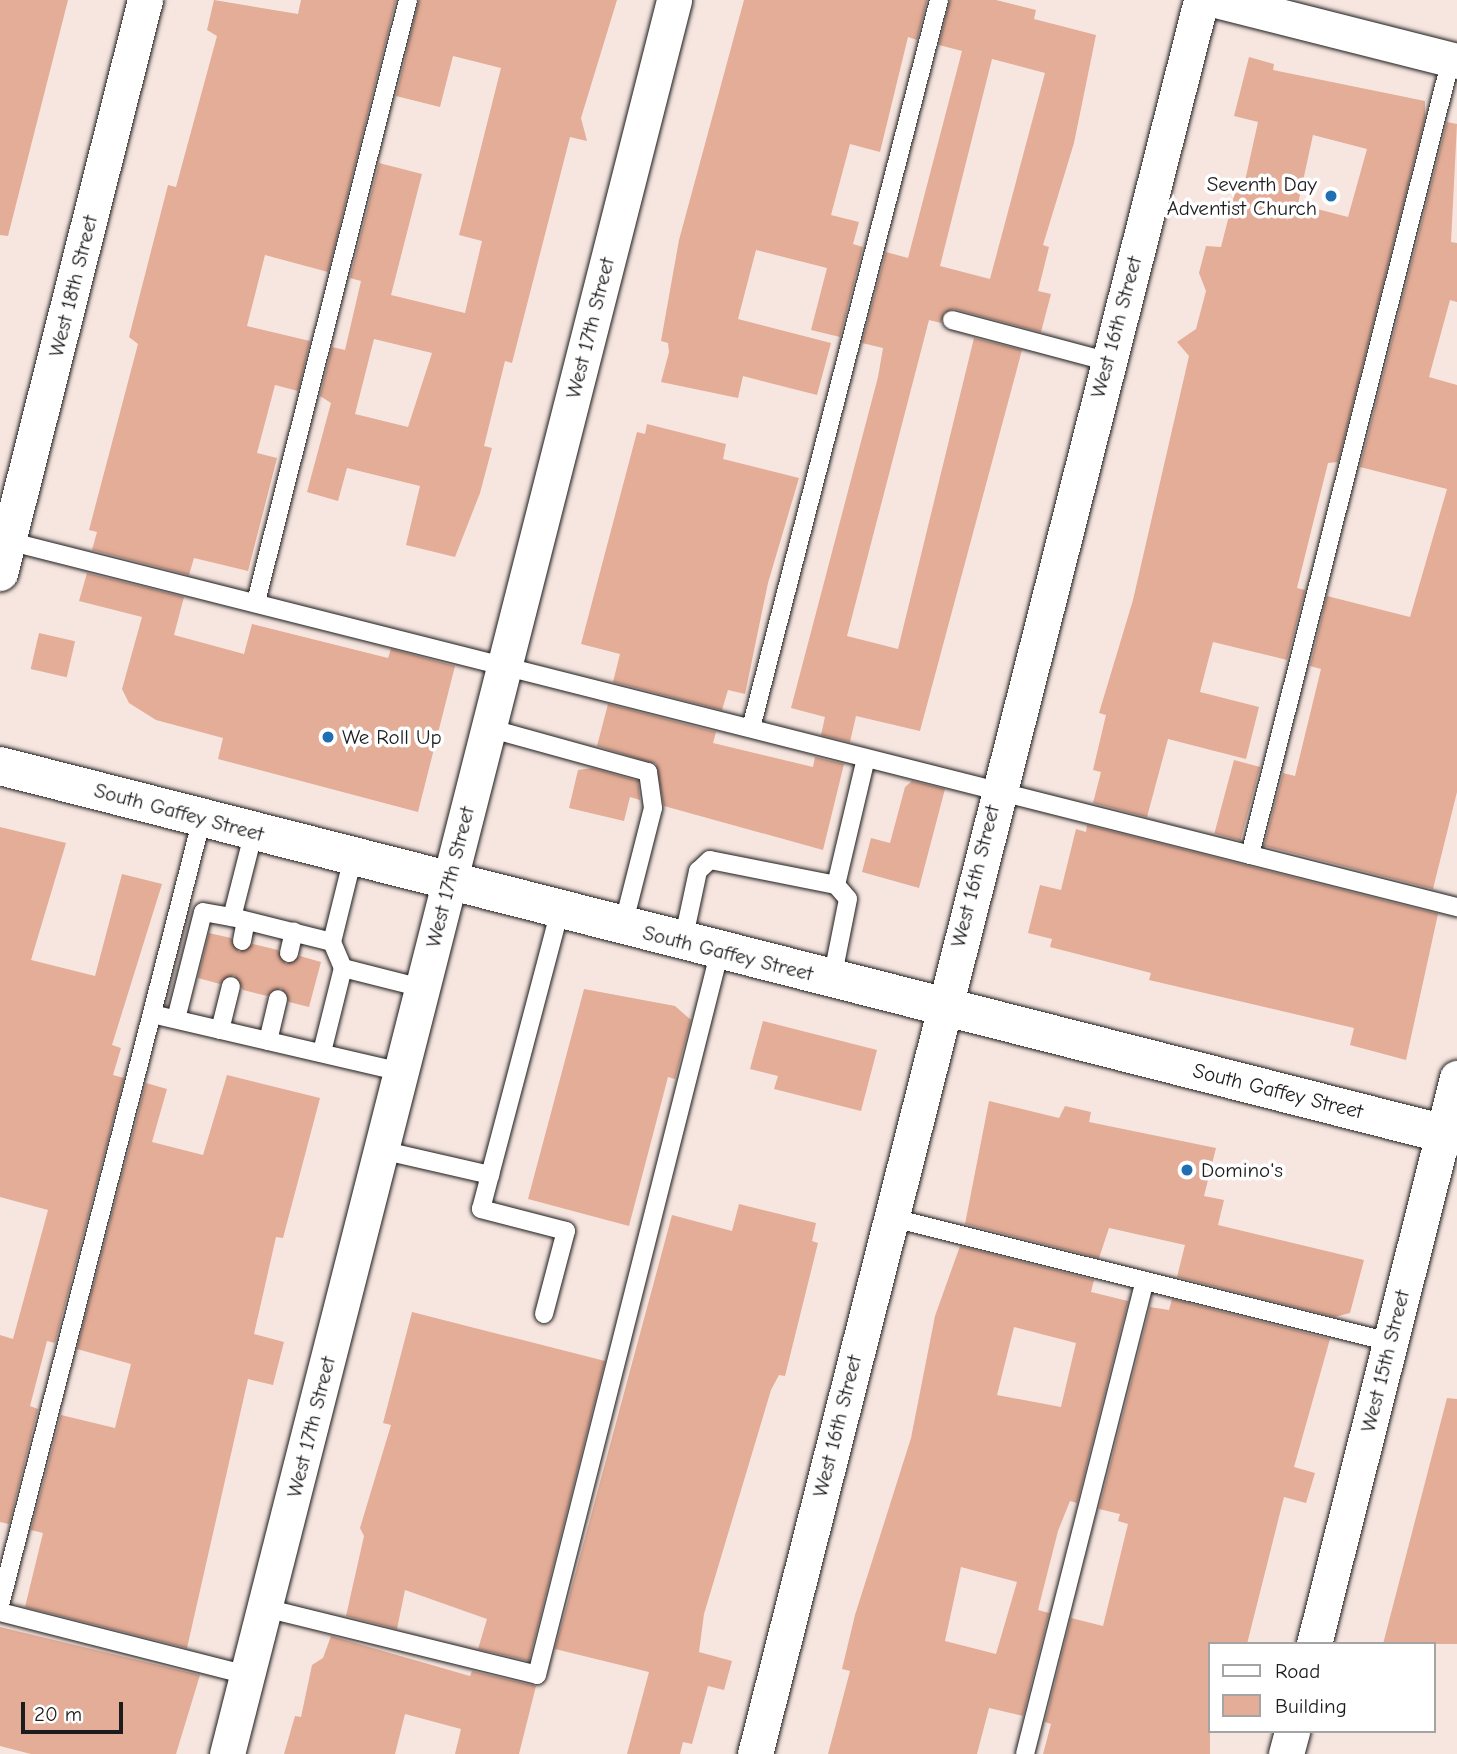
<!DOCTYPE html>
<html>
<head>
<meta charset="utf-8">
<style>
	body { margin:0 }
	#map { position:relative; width:1457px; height:1754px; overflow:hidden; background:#f7e6e0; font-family:"Comic Neue",sans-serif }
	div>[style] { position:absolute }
	.building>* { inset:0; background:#e3ad98; transform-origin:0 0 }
	.roads { filter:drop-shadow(0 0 2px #1c1c1c) drop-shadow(0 0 2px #1c1c1c) }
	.lane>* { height:18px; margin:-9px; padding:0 9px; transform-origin:9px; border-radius:9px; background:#fff }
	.street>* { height:35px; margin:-17.5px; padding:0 17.5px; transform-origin:17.5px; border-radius:17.5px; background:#fff }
	.primary>* { height:38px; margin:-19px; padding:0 19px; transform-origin:19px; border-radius:19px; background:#fff }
	.dots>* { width:19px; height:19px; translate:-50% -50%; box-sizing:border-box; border:4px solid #fff; border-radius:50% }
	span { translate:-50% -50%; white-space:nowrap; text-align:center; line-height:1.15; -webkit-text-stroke:7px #fff; paint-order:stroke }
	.poi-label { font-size:21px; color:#1c1c1c }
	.right { translate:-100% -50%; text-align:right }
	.left { translate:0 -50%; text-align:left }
	.street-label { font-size:21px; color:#1c1c1c }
	.legend { position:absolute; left:1208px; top:1642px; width:228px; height:91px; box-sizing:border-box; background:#fff; border:2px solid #a4a4a4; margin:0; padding:9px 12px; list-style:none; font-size:21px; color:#1c1c1c }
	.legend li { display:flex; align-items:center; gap:14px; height:35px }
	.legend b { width:35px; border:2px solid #a4a4a4 }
	.scale { position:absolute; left:21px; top:1702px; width:102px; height:32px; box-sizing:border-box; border:4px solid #1c1c1c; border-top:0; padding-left:9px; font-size:21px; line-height:24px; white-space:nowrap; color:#1c1c1c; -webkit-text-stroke:5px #fff; paint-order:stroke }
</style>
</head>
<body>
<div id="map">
	<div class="building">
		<i style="clip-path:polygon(0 0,68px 0,8px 236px,0 235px)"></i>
		<i style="clip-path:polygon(214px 0,298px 14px,301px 0,396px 0,328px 272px,265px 255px,247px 326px,310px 341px,298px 391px,275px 385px,257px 453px,277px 458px,248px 571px,194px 558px,189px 575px,92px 550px,97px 532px,89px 530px,138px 344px,129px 337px,168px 185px,176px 187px,217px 36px,207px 30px)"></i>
		<i style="clip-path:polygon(evenodd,419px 0,617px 0,581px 118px,587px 141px,570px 137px,512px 363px,505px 361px,484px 446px,492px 448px,480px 493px,455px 557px,406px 545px,420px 486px,347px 468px,338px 501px,307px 492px,331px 403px,320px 396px,332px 347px,345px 350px,361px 281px,350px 278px,379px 163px,422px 174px,391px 295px,465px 313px,482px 241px,459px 235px,501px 68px,453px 56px,440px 107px,396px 96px,419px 0,374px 339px,432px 353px,408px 427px,355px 414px,374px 339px)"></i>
		<i style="clip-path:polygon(744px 0,927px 0,917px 40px,908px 37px,880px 152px,850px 144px,831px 215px,859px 222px,853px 244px,863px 247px,840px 337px,811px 330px,827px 268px,756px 250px,738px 319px,831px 343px,817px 395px,743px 376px,738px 398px,661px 382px,669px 352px,668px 343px,661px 341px,679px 240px)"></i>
		<i style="clip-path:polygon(evenodd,950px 0,996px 0,1036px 10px,1034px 19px,1096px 35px,1074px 143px,1043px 245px,1049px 247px,1038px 291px,1051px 294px,1041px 332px,954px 309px,944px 313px,941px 323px,929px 320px,847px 636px,898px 649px,974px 338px,1022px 350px,920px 731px,856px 716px,850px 742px,821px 735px,825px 717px,791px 708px,878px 377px,883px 348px,862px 343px,886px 252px,908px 258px,962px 51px,939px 45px,950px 0,992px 59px,1045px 73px,990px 279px,940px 266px,992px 59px)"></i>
		<i style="clip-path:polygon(evenodd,1249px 57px,1274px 64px,1273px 70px,1425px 101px,1425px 117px,1338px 462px,1328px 463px,1297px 588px,1305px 590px,1287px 660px,1213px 642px,1200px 692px,1259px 707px,1246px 759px,1168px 739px,1147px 817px,1093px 803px,1101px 772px,1093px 770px,1106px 715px,1099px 713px,1133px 600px,1189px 356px,1177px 342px,1196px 329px,1206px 291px,1199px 273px,1206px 246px,1221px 247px,1236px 188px,1243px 190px,1258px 122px,1234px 116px,1249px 57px,1313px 135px,1367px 149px,1348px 217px,1298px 204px,1313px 135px)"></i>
		<i style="clip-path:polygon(1447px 122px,1457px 124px,1451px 242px,1457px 243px,1457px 302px,1450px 300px,1429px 377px,1457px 385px,1457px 792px,1433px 889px,1264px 846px,1283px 773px,1295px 776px,1321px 669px,1310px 666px,1327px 596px,1410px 617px,1447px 489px,1360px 467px)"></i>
		<i style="clip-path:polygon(647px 424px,726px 444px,723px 459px,799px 478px,768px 583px,745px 694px,728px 690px,722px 710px,613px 682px,620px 654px,581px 644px,637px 432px,645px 434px)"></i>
		<i style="clip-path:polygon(87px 573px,184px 597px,174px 635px,244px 654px,252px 624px,388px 658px,391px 649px,455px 666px,418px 812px,218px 759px,223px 738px,156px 720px,129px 703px,122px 689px,142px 617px,79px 601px)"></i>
		<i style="left:39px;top:633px;width:37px;height:37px;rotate:13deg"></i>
		<i style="clip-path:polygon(608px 704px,716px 732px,713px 743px,813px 767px,815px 757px,844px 764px,823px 850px,664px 806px,656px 764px,597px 746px)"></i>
		<i style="left:1234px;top:760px;width:27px;height:76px;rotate:15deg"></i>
		<i style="clip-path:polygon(592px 768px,638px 781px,640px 800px,630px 797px,624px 821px,569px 808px,578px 770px)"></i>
		<i style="clip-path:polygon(912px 781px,945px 789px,919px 888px,862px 872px,871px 838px,890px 843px,905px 787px)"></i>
		<i style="clip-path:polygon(1087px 825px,1438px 914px,1406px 1060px,1350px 1045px,1354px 1028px,1149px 980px,1151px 973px,1050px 947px,1052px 939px,1028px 933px,1040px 885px,1061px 890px,1076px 829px,1086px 832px)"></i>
		<i style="clip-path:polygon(0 827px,66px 843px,31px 960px,95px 976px,122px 874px,162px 884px,112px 1045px,121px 1048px,113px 1075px,124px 1078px,55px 1343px,47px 1341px,30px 1406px,38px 1409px,9px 1524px,0 1522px,0 1335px,13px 1339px,48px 1210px,0 1197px)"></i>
		<i style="clip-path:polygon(209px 933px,231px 938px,239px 952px,253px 944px,278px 950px,286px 964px,300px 956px,321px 962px,309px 1007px,289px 1002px,281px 988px,267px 996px,243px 990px,234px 975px,220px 984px,198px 978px)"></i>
		<i style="clip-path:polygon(584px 989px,675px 1006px,691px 1020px,675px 1079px,668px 1077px,629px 1226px,528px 1199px)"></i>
		<i style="clip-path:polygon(763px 1021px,877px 1050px,861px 1111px,774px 1089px,778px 1076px,750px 1069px)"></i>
		<i style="clip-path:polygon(227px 1075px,320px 1098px,283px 1238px,276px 1237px,254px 1334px,284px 1342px,273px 1385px,248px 1379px,187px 1648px,25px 1607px,43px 1533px,31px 1530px,61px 1415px,115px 1428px,131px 1364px,77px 1349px,146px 1083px,167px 1089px,152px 1142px,203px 1155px)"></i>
		<i style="clip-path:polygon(989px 1101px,1059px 1118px,1065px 1106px,1091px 1112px,1089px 1122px,1216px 1148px,1204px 1196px,1224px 1200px,1218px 1225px,1364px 1260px,1350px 1313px,1335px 1317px,1177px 1277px,1185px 1245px,1109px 1228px,1099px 1258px,965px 1224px)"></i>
		<i style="clip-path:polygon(739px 1204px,816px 1223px,812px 1241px,818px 1243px,785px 1376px,779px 1375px,771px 1390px,704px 1614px,699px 1652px,732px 1661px,724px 1690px,708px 1686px,692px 1744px,683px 1742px,680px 1754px,627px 1754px,649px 1672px,555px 1649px,672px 1215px,732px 1231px)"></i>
		<i style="clip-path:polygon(evenodd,960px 1246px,1094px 1280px,1091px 1292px,1128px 1301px,1077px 1503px,1070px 1501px,1058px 1531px,1038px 1610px,1049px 1613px,1023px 1716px,989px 1708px,977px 1754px,828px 1754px,850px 1671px,842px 1669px,855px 1615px,911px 1438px,935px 1316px,960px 1246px,1014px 1327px,1076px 1343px,1061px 1407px,997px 1395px,1014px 1327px,960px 1246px,961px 1567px,1017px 1582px,996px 1654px,945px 1641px,961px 1567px)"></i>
		<i style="clip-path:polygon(1172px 1299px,1330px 1339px,1294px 1467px,1315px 1473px,1306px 1503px,1284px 1497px,1247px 1644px,1210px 1644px,1210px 1754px,1043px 1754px,1051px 1724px,1045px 1722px,1071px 1618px,1103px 1626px,1128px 1524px,1118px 1521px,1120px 1514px,1099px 1509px,1150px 1307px,1169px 1310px)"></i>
		<i style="clip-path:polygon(412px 1312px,605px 1361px,529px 1661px,478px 1649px,487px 1619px,405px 1590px,397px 1629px,346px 1616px,364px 1536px,360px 1528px,391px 1425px,383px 1423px)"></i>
		<i style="clip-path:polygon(1447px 1398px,1457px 1399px,1457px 1644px,1383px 1644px)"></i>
		<i style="clip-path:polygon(0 1627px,200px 1675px,176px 1754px,31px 1754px,0 1746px)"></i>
		<i style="clip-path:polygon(331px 1636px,470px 1676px,472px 1671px,536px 1686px,519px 1754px,455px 1754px,461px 1729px,405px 1714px,395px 1754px,284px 1754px,295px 1716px,301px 1717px,312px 1665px,323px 1658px)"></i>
	</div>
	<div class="roads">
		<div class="lane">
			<i style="left:952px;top:320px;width:159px;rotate:14.9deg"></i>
			<i style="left:8px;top:541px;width:1495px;rotate:14.18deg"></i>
			<i style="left:256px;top:602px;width:621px;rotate:-75.83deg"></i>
			<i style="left:488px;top:728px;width:166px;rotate:15.4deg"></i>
			<i style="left:648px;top:772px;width:36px;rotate:82deg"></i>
			<i style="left:653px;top:808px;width:122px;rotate:104.3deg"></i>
			<i style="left:751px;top:728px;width:752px;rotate:-75.52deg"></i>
			<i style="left:254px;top:831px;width:89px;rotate:104.3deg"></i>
			<i style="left:232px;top:917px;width:103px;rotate:14deg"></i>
			<i style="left:1250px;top:855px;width:821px;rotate:-75.83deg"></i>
			<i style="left:836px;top:885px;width:130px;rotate:-76.7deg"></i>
			<i style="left:242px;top:941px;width:20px;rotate:-79deg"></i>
			<i style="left:683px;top:941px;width:72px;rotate:-77.9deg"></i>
			<i style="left:698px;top:871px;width:16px;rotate:-43deg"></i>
			<i style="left:710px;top:860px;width:128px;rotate:11.2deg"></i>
			<i style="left:836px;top:885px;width:18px;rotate:49deg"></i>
			<i style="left:848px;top:899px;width:82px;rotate:101.3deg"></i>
			<i style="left:289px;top:953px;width:22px;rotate:-77deg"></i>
			<i style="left:343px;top:968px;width:28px;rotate:-113deg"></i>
			<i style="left:332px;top:942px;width:88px;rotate:-76.1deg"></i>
			<i style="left:152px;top:1014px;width:256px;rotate:13.1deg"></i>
			<i style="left:176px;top:1019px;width:110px;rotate:-75.8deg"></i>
			<i style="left:203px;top:912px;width:29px;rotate:10deg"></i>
			<i style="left:220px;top:1030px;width:45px;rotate:-76deg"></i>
			<i style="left:268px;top:1041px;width:43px;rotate:-76.6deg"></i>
			<i style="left:322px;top:1052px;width:87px;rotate:-76deg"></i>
			<i style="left:343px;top:968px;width:81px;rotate:14.2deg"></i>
			<i style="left:381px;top:1150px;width:112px;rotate:12.9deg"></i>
			<i style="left:889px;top:1217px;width:516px;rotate:14.01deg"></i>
			<i style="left:544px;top:1314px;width:86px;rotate:-75.2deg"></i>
			<i style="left:566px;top:1231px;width:88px;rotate:-165.5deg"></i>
			<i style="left:481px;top:1209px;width:309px;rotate:-75.2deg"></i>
			<i style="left:0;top:1605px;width:813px;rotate:-75.6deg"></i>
			<i style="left:265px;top:1608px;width:280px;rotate:13.8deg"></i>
			<i style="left:537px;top:1675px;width:748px;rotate:-75.83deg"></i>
			<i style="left:0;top:1612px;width:255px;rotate:14.3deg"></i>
			<i style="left:1025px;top:1754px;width:488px;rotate:-75.8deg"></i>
		</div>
		<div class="street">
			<i style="left:1216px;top:0;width:249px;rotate:14.2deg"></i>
			<i style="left:0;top:573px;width:591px;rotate:-75.8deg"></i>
			<i style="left:1314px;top:1644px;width:584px;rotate:-75.82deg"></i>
			<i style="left:227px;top:1754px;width:1810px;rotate:-75.7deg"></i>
			<i style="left:755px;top:1754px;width:1810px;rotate:-75.73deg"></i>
			<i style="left:1286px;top:1754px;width:24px;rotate:-75deg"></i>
		</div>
		<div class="primary">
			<i style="left:0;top:766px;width:1503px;rotate:14.29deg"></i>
		</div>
	</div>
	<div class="dots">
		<i style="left:1331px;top:196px;background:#1f6fb2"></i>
		<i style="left:328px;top:737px;background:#1f6fb2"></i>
		<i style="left:1187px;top:1170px;background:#1f6fb2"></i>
	</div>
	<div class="poi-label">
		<span class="right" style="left:1317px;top:196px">Seventh Day<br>Adventist Church</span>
		<span class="left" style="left:342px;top:737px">We Roll Up</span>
		<span class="left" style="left:1201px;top:1170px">Domino's</span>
	</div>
	<div class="street-label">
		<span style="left:73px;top:286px;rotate:-76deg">West 18th Street</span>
		<span style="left:1116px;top:327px;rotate:-75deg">West 16th Street</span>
		<span style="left:590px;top:328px;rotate:-76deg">West 17th Street</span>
		<span style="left:179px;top:812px;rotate:15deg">South Gaffey Street</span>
		<span style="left:975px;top:876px;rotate:-76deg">West 16th Street</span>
		<span style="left:450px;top:877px;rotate:-76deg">West 17th Street</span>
		<span style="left:728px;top:953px;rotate:14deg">South Gaffey Street</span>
		<span style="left:1278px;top:1091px;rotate:14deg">South Gaffey Street</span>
		<span style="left:1385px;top:1361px;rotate:-76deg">West 15th Street</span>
		<span style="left:837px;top:1426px;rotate:-76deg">West 16th Street</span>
		<span style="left:311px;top:1427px;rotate:-76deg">West 17th Street</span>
	</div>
	<ul class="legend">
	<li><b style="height:9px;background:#fff"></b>Road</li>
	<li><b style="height:19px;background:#e3ad98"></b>Building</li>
	</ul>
	<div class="scale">20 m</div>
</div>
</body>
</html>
